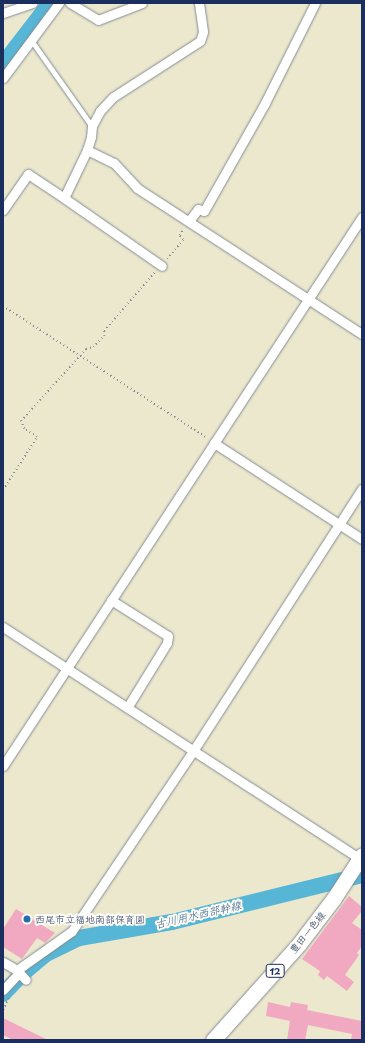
<!DOCTYPE html>
<html>
<head>
<meta charset="utf-8">
<style>
	body { margin:0 }
	#map { position:relative; width:365px; height:1043px; overflow:hidden; background:#ece8cd; font-family:"Playpen Sans","Klee One",sans-serif }
	div>[style] { position:absolute }
	.river>* { height:16px; margin:-8px; padding:0 8px; transform-origin:8px; border-radius:8px; background:#57b5d5 }
	.building>* { inset:0; background:#f1a9c1 }
	.path>* { height:1.5px; margin-top:-0.75px; transform-origin:0; background:repeating-linear-gradient(90deg,#848c96 0 1px,transparent 0 4px) }
	.roads { filter:drop-shadow(0 0 1px #848c96) drop-shadow(0 0 1px #848c96) }
	.lane>* { height:4.5px; margin:-2.25px; padding:0 2.25px; transform-origin:2.25px; border-radius:2.25px; background:#fff }
	.street>* { height:9px; margin:-4.5px; padding:0 4.5px; transform-origin:4.5px; border-radius:4.5px; background:#fff }
	.primary>* { height:15px; margin:-7.5px; padding:0 7.5px; transform-origin:7.5px; border-radius:7.5px; background:#fff }
	.dots>* { width:11px; height:11px; translate:-50% -50%; box-sizing:border-box; border:2px solid #fdfcf7; border-radius:50% }
	span { translate:-50% -50%; white-space:nowrap; text-align:center; line-height:1.15; -webkit-text-stroke:4px #fdfcf7; paint-order:stroke }
	.shield-label span { padding:1px 3px; background:#fdfcf7; border:1px solid; border-radius:3px; -webkit-text-stroke-width:0 }
	.shield-label { font-size:9px; color:#1b2f5e; font-weight:700 }
	.poi-label { font-size:10px; color:#1b2f5e }
	.left { translate:0 -50%; text-align:left }
	.street-label { font-size:10px; color:#1b2f5e }
	.water-label { font-size:11px; color:#305e88; font-style:italic }
	.frame { position:absolute; inset:0; border:4px solid #1b2f5e; pointer-events:none }
</style>
</head>
<body>
<div id="map">
	<div class="river">
		<i style="left:3px;top:64px;width:77px;rotate:-52.4deg"></i>
		<i style="left:3px;top:994px;width:28px;rotate:-46deg"></i>
		<i style="left:22px;top:974px;width:31px;rotate:-40deg"></i>
		<i style="left:46px;top:954px;width:37px;rotate:-26deg"></i>
		<i style="left:79px;top:938px;width:94px;rotate:-9.8deg"></i>
		<i style="left:172px;top:922px;width:196px;rotate:-13.9deg"></i>
	</div>
	<div class="building">
		<i style="clip-path:polygon(349px 896px,362px 907px,362px 911px,352px 923px,362px 930px,362px 946px,357px 953px,359px 955px,345px 975px,354px 982px,347px 991px,327px 976px,324px 980px,318px 975px,320px 971px,302px 959px)"></i>
		<i style="clip-path:polygon(16px 909px,55px 933px,45px 943px,37px 938px,22px 959px,3px 947px,3px 929px)"></i>
		<i style="clip-path:polygon(268px 1002px,290px 1007px,291px 1002px,308px 1005px,307px 1010px,362px 1021px,362px 1040px,351px 1040px,352px 1034px,308px 1025px,305px 1040px,287px 1040px,290px 1021px,266px 1016px)"></i>
		<i style="clip-path:polygon(3px 1018px,48px 1040px,13px 1040px,3px 1035px)"></i>
	</div>
	<div class="path">
		<i style="left:167px;top:259px;width:25px;rotate:-50deg"></i>
		<i style="left:183px;top:240px;width:6px;rotate:-129deg"></i>
		<i style="left:179px;top:235px;width:8px;rotate:-50deg"></i>
		<i style="left:3px;top:306px;width:243px;rotate:32.9deg"></i>
		<i style="left:3px;top:490px;width:63px;rotate:-57.3deg"></i>
		<i style="left:37px;top:437px;width:15px;rotate:-148deg"></i>
		<i style="left:24px;top:429px;width:9px;rotate:-111deg"></i>
		<i style="left:21px;top:421px;width:97px;rotate:-47.9deg"></i>
		<i style="left:86px;top:349px;width:7px;rotate:-16deg"></i>
		<i style="left:93px;top:347px;width:16px;rotate:-45deg"></i>
		<i style="left:104px;top:336px;width:5px;rotate:-90deg"></i>
		<i style="left:104px;top:331px;width:78px;rotate:-49.2deg"></i>
		<i style="left:3px;top:1010px;width:14px;rotate:-65deg"></i>
	</div>
	<div class="roads">
		<div class="lane">
			<i style="left:32px;top:41px;width:104px;rotate:54.8deg"></i>
		</div>
		<div class="street">
			<i style="left:70px;top:3px;width:33px;rotate:31deg"></i>
			<i style="left:98px;top:20px;width:47px;rotate:-21.1deg"></i>
			<i style="left:199px;top:3px;width:29px;rotate:82deg"></i>
			<i style="left:203px;top:32px;width:9px;rotate:108deg"></i>
			<i style="left:200px;top:41px;width:103px;rotate:147.2deg"></i>
			<i style="left:113px;top:97px;width:19px;rotate:133deg"></i>
			<i style="left:100px;top:111px;width:17px;rotate:118deg"></i>
			<i style="left:92px;top:126px;width:11px;rotate:95deg"></i>
			<i style="left:91px;top:137px;width:14px;rotate:107deg"></i>
			<i style="left:87px;top:150px;width:30px;rotate:26deg"></i>
			<i style="left:114px;top:163px;width:34px;rotate:47deg"></i>
			<i style="left:137px;top:188px;width:268px;rotate:33deg"></i>
			<i style="left:3px;top:13px;width:31px;rotate:-19deg"></i>
			<i style="left:3px;top:78px;width:94px;rotate:-53.3deg"></i>
			<i style="left:64px;top:198px;width:119px;rotate:34.8deg"></i>
			<i style="left:3px;top:210px;width:44px;rotate:-55.2deg"></i>
			<i style="left:28px;top:174px;width:43px;rotate:33.7deg"></i>
			<i style="left:64px;top:198px;width:53px;rotate:-64.4deg"></i>
			<i style="left:189px;top:221px;width:15px;rotate:-53deg"></i>
			<i style="left:198px;top:209px;width:6px;rotate:18deg"></i>
			<i style="left:204px;top:211px;width:124px;rotate:-60.5deg"></i>
			<i style="left:265px;top:103px;width:112px;rotate:-63.4deg"></i>
			<i style="left:214px;top:443px;width:176px;rotate:33deg"></i>
			<i style="left:111px;top:600px;width:67px;rotate:32.3deg"></i>
			<i style="left:168px;top:636px;width:7px;rotate:98deg"></i>
			<i style="left:167px;top:643px;width:76px;rotate:121.6deg"></i>
			<i style="left:3px;top:627px;width:426px;rotate:33deg"></i>
			<i style="left:3px;top:766px;width:656px;rotate:-56.82deg"></i>
			<i style="left:3px;top:962px;width:16px;rotate:30deg"></i>
			<i style="left:17px;top:970px;width:13px;rotate:48deg"></i>
			<i style="left:17px;top:970px;width:67px;rotate:-35.3deg"></i>
			<i style="left:72px;top:931px;width:217px;rotate:-56.1deg"></i>
			<i style="left:193px;top:751px;width:312px;rotate:-57.2deg"></i>
			<i style="left:3px;top:990px;width:23px;rotate:-47deg"></i>
		</div>
		<div class="primary">
			<i style="left:213px;top:1040px;width:129px;rotate:-48.1deg"></i>
			<i style="left:299px;top:944px;width:58px;rotate:-52.7deg"></i>
			<i style="left:334px;top:898px;width:51px;rotate:-56.9deg"></i>
		</div>
	</div>
	<div class="dots">
		<i style="left:27px;top:919px;background:#1f6fb2"></i>
	</div>
	<div class="shield-label">
		<span style="left:275px;top:971px">12</span>
	</div>
	<div class="poi-label">
		<span class="left" style="left:35px;top:919px">西尾市立福地南部保育園</span>
	</div>
	<div class="street-label">
		<span style="left:307px;top:932px;rotate:-51deg">豊田一色線</span>
	</div>
	<div class="water-label">
		<span style="left:198px;top:915px;rotate:-13deg">古川用水西部幹線</span>
	</div>
	<div class="frame"></div>
</div>
</body>
</html>
